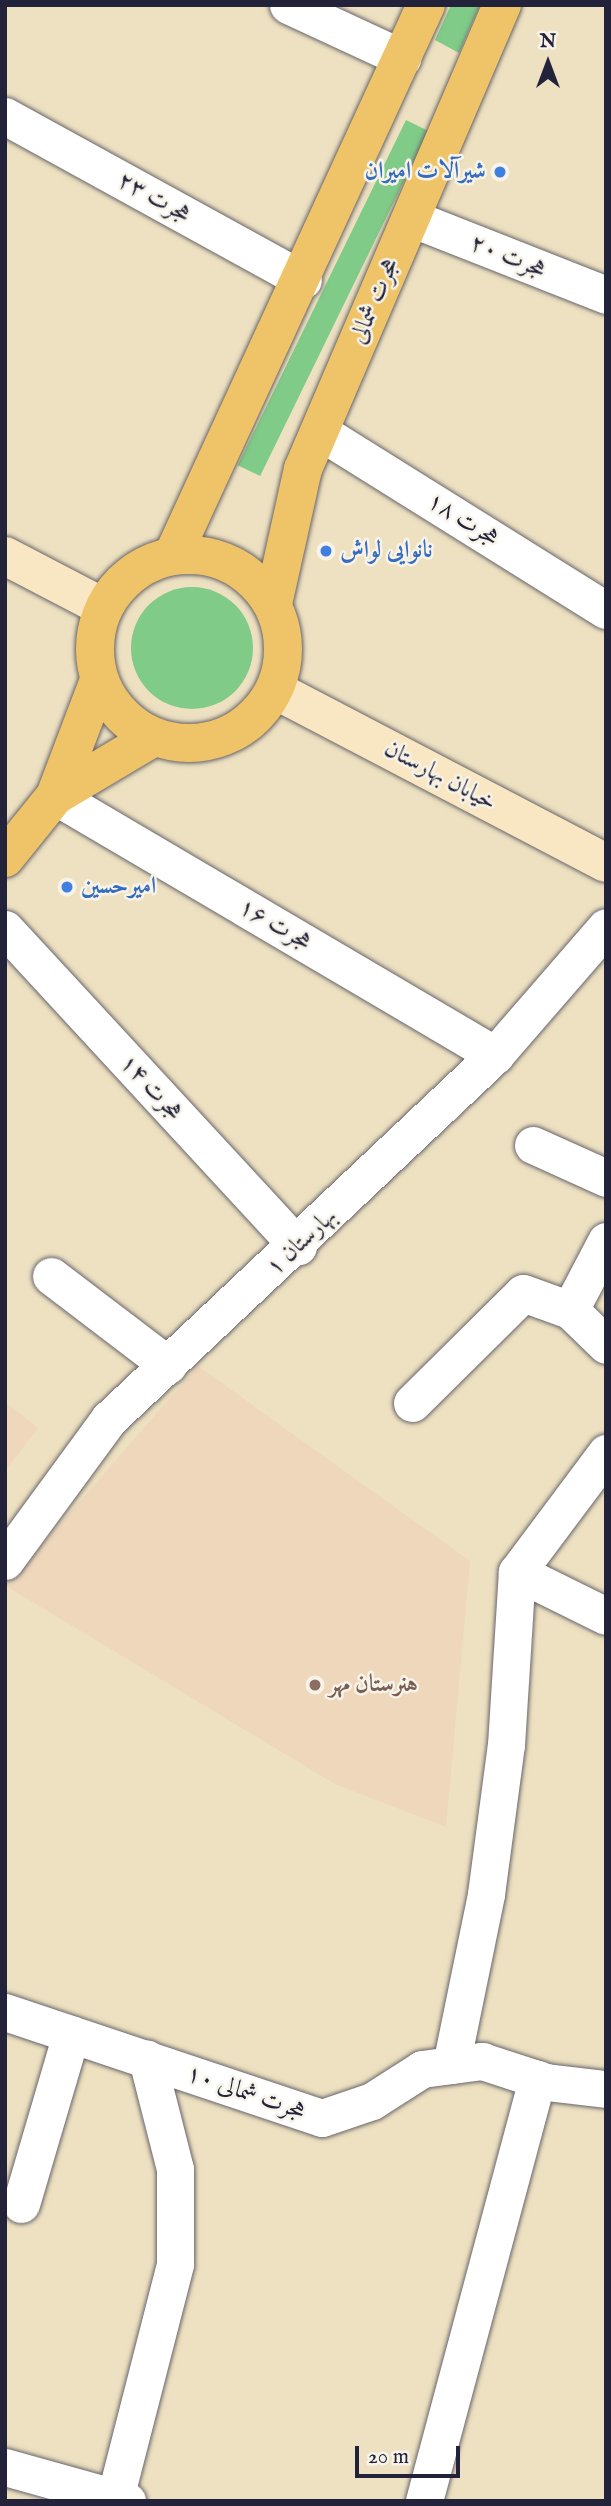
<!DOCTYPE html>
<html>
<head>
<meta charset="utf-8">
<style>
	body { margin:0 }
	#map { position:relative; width:611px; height:2506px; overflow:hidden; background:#ede1c1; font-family:"IM FELL English",Amiri,serif }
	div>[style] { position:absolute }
	.built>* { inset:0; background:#eed7bb }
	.green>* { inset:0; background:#81cb88; transform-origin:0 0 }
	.round { border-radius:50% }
	.roads { filter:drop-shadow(0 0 2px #69656a) drop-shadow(0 0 2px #69656a) }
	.minor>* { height:37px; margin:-18.5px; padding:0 18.5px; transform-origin:18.5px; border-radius:18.5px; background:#fff }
	.secondary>* { height:38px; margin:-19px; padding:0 19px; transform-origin:19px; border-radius:19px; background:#f9e7c3 }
	.primary>* { height:38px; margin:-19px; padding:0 19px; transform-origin:19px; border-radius:19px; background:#efc469 }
	.primary>.ring { margin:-19px; padding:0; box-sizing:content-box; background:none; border:38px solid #efc469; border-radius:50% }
	.dots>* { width:19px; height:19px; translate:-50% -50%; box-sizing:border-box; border:4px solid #f7f3e8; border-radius:50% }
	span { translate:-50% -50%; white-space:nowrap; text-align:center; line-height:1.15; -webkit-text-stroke:5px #f7f3e8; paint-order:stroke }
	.shop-label { font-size:24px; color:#366cbe; font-weight:700 }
	.right { translate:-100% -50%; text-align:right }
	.left { translate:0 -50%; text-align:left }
	.street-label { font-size:24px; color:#22223b }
	.education-label { font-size:24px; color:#785e54; font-weight:700 }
	.frame { position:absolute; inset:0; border:7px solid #22223b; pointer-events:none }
	.north { position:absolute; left:513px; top:28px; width:70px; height:70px; -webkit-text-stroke:5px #f7f3e8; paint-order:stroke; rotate:0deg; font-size:19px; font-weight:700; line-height:28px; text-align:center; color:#22223b }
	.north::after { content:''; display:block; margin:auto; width:24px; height:32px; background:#22223b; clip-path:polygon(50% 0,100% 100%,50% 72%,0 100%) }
	.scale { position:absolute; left:355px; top:2446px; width:105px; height:32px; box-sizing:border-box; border:4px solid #22223b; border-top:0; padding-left:9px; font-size:21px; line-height:24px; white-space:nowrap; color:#22223b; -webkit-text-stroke:5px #f7f3e8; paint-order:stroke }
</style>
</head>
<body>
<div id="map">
	<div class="built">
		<i style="clip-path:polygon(198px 1366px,470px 1561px,446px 1827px,335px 1784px,6px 1586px)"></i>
		<i style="clip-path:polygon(5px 1402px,38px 1428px,5px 1471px)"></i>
	</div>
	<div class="green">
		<i style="clip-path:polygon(451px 5px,480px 5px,459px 53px,435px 40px)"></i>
		<i style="left:406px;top:120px;width:25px;height:384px;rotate:26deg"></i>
		<i class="round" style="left:131px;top:587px;width:122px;height:122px"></i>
	</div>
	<div class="roads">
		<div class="minor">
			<i style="left:288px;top:5px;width:126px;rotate:24.9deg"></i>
			<i style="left:5px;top:116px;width:340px;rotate:28.8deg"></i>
			<i style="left:411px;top:218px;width:210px;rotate:21.5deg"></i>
			<i style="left:319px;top:431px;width:338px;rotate:32deg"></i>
			<i style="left:55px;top:796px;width:511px;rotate:30.48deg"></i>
			<i style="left:5px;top:929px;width:432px;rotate:47.3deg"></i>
			<i style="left:533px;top:1145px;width:80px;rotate:24.3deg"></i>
			<i style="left:606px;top:1241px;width:78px;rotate:117.6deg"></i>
			<i style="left:570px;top:1310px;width:50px;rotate:44.2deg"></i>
			<i style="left:51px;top:1276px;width:147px;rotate:37.3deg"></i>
			<i style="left:412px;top:1403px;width:156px;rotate:-44.7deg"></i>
			<i style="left:523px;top:1293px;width:50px;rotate:19.9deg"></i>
			<i style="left:5px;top:1561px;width:176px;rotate:-53.8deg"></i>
			<i style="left:109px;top:1419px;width:531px;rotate:-43.32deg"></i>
			<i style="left:495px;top:1055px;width:169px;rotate:-49.1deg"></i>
			<i style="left:517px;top:1572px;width:99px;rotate:26.3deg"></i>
			<i style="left:5px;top:2012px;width:334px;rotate:18.5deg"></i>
			<i style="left:322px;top:2118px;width:53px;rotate:-18.8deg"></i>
			<i style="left:372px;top:2101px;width:59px;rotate:-32.6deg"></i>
			<i style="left:422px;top:2069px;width:61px;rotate:-7.6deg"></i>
			<i style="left:482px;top:2061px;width:67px;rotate:18.2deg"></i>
			<i style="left:546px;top:2082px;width:60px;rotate:6.7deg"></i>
			<i style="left:451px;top:2065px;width:175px;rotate:-78.4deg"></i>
			<i style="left:486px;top:1894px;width:150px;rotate:-82.4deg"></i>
			<i style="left:506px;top:1745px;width:173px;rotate:-86.4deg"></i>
			<i style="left:517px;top:1572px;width:149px;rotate:-53.2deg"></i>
			<i style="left:21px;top:2204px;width:177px;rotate:-73.6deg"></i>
			<i style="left:5px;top:2467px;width:127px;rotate:15.6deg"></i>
			<i style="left:115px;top:2498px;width:242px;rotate:-75.6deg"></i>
			<i style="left:175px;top:2264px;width:95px;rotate:-90deg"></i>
			<i style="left:175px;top:2169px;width:114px;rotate:-104.3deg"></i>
			<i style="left:424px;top:2501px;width:437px;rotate:-75deg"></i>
		</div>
		<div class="secondary">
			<i style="left:5px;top:556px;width:110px;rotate:27.5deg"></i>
			<i style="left:275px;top:690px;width:373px;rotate:27.6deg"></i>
		</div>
		<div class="primary">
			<i class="ring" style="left:95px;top:555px;width:150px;height:150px"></i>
			<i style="left:173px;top:555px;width:605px;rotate:-65.3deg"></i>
			<i style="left:273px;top:604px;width:138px;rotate:-77.5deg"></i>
			<i style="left:303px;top:469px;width:505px;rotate:-66.79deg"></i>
			<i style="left:55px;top:796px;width:124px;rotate:-69.2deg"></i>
			<i style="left:5px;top:858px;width:80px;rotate:-51.1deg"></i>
			<i style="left:55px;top:796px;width:115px;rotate:-30.8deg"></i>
		</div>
	</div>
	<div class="dots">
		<i style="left:500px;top:172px;background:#3f7fe0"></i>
		<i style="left:326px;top:551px;background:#3f7fe0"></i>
		<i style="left:67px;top:887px;background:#3f7fe0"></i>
		<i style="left:315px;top:1685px;background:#8d6e63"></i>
	</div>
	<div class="shop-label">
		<span class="right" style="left:486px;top:172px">شیرآلات امیران</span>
		<span class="left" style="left:340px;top:551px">نانوایی لواش</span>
		<span class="left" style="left:81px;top:887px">امیرحسین</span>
	</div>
	<div class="street-label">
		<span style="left:154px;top:198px;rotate:29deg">هجرت ۲۳</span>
		<span style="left:508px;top:257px;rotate:22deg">هجرت ۲۰</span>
		<span style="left:375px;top:301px;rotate:-67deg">هجرت شمالی</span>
		<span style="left:463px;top:520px;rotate:32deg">هجرت ۱۸</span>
		<span style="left:440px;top:776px;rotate:28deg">خیابان بهارستان</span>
		<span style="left:275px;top:925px;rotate:30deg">هجرت ۱۶</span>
		<span style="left:151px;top:1088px;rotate:47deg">هجرت ۱۴</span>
		<span style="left:302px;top:1242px;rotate:-43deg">بهارستان ۱</span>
		<span style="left:246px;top:2093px;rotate:19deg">هجرت شمالی ۱۰</span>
	</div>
	<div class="education-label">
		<span class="left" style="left:329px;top:1685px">هنرستان مهر</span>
	</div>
	<div class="frame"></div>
	<div class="north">N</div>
	<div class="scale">20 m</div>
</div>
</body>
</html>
